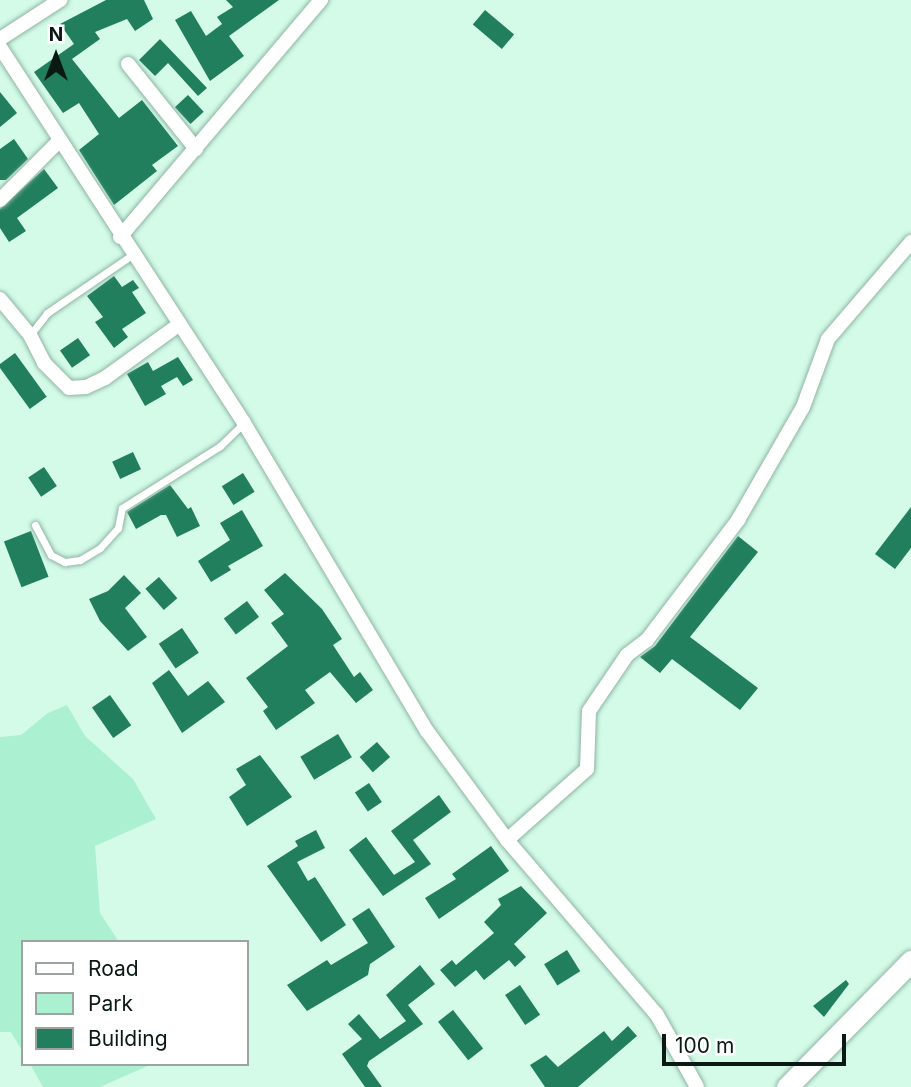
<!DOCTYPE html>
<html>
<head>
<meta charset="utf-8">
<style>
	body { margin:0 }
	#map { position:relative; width:911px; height:1087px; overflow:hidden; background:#d3fbe8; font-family:Inter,sans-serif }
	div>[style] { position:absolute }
	.green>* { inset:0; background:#abf0d1 }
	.building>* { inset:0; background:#217f5e; transform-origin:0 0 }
	.roads { filter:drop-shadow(0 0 2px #8fb5a3) drop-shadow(0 0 2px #8fb5a3) }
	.service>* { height:7px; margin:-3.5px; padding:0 3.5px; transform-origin:3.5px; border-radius:3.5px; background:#fff }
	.minor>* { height:14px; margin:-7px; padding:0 7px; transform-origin:7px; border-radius:7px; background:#fff }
	.secondary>* { height:21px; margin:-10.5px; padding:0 10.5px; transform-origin:10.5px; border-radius:10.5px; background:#fff }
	span { translate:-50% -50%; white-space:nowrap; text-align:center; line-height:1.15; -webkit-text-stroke:5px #fff; paint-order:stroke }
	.legend { position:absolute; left:21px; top:940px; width:228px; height:126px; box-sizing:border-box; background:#fff; border:2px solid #9da3a1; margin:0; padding:9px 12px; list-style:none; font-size:21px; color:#0a1913 }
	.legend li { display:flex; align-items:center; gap:14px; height:35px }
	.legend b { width:35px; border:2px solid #9da3a1 }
	.north { position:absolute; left:21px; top:21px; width:70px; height:70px; -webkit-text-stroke:5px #fff; paint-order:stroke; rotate:0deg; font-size:19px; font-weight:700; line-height:28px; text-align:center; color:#0a1913 }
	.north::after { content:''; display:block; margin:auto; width:24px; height:32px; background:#0a1913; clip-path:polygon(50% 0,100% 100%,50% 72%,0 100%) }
	.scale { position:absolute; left:662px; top:1034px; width:184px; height:32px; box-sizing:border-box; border:4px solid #0a1913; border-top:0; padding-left:9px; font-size:21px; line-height:24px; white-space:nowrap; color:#0a1913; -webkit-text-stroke:5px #fff; paint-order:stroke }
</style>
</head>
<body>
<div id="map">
	<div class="green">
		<i style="clip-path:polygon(67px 705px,85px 736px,133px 779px,156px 819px,95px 846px,100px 913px,119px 942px,23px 942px,23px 1052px,11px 1032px,0 1032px,0 737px,21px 735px,48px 713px)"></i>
		<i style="clip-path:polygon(30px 1064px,152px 1064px,100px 1087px,43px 1087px)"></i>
	</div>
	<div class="building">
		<i style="clip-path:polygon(106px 0,144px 0,153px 19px,135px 31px,127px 19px,95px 32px,100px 39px,72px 59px,119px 118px,142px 100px,178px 146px,152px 165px,157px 171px,114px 205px,79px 150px,99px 134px,79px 103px,63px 113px,34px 72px,74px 44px,60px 24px)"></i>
		<i style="clip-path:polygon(226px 0,279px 0,229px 36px,244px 56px,210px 81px,175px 20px,191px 11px,206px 36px,222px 24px,217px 17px,233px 7px)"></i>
		<i style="left:485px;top:10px;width:38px;height:19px;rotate:40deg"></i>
		<i style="clip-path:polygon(160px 39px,207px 88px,198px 96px,168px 63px,155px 76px,139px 60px)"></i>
		<i style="clip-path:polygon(0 92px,17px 113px,0 127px)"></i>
		<i style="left:188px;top:95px;width:23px;height:18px;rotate:47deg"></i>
		<i style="clip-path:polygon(14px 139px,28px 159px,6px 180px,0 180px,0 149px)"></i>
		<i style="clip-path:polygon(44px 169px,58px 188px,17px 218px,26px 231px,9px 242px,0 228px,0 209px)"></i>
		<i style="clip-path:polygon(114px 276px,122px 287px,133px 280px,139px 288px,132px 292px,146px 313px,122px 329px,128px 337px,114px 348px,95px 322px,103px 317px,87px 296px)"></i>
		<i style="left:78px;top:338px;width:21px;height:22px;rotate:55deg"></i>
		<i style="left:15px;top:353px;width:54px;height:21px;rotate:54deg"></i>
		<i style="clip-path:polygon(178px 357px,193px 380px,183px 386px,177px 377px,161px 386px,166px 394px,145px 406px,127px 374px,148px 362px,153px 371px)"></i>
		<i style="left:133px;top:452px;width:19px;height:23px;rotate:65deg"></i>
		<i style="left:44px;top:467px;width:23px;height:19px;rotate:56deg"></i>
		<i style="left:243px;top:473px;width:22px;height:25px;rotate:58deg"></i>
		<i style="clip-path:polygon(170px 485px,188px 509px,191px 507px,200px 526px,177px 537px,166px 515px,161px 515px,136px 529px,127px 512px)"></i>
		<i style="clip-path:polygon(911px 507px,911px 548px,895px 569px,875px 554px)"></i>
		<i style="clip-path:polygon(242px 510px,263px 546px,228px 566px,231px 570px,211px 582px,198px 561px,230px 540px,220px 523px)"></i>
		<i style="left:31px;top:531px;width:49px;height:29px;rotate:69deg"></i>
		<i style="clip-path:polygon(738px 536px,758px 552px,690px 637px,758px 688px,740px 710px,672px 659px,660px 673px,640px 657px,655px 646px)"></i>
		<i style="clip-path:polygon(285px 573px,322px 609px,342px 639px,333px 645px,354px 677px,360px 672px,373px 690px,356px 703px,330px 672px,305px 690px,315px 703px,276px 730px,263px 711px,268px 707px,246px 678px,288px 646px,271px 623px,284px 614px,264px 590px)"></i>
		<i style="clip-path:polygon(124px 575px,141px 593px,125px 608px,147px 637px,128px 651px,100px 621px,89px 599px,108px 591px)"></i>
		<i style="left:159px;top:577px;width:28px;height:18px;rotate:49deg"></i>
		<i style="left:247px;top:601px;width:20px;height:29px;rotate:53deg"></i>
		<i style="left:182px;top:628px;width:30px;height:28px;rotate:56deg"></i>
		<i style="clip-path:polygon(169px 670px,188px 696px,208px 681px,225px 702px,182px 733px,152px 683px)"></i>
		<i style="left:110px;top:695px;width:37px;height:22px;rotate:55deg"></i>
		<i style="left:338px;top:734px;width:27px;height:44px;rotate:59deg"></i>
		<i style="left:377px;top:742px;width:20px;height:23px;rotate:49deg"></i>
		<i style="clip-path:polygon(260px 755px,292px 797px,247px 826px,229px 797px,246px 785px,236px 769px)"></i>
		<i style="left:369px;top:783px;width:23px;height:17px;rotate:56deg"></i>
		<i style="clip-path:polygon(439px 795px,451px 812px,413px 840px,431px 864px,383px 896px,349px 850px,366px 837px,394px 875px,415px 862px,391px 831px)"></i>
		<i style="clip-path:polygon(316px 830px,325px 848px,297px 862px,308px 881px,315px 877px,346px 925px,321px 942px,267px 866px,298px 846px,295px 841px)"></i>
		<i style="clip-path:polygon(491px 846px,509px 871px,439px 919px,425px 898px,456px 879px,452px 874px)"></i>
		<i style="clip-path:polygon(521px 886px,547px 913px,514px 944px,526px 957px,515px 967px,509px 960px,484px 980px,476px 970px,455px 987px,440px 970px,452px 960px,456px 965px,494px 933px,484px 922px,501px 905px,498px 899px)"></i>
		<i style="clip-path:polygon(369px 908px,395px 947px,370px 964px,368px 975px,307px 1011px,287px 985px,327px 960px,331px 965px,368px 943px,352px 919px)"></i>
		<i style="left:567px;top:950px;width:25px;height:27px;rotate:58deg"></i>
		<i style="clip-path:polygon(420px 965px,435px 984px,408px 1005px,423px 1024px,369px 1061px,367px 1066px,382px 1087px,365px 1087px,342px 1054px,362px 1039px,348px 1024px,359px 1014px,380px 1039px,406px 1021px,386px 995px)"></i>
		<i style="clip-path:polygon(846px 980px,849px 984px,824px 1017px,813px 1006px)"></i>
		<i style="left:520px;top:985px;width:36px;height:18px;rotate:56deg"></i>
		<i style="left:453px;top:1010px;width:49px;height:19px;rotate:52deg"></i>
		<i style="clip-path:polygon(628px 1026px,637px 1036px,578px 1087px,545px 1087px,530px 1065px,546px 1055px,558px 1067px,604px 1031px,612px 1041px)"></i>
	</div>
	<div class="roads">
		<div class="service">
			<i style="left:30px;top:335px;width:28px;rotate:-52deg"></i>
			<i style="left:47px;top:313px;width:103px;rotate:-34.3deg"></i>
			<i style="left:35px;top:525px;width:34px;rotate:62deg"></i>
			<i style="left:51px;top:555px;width:16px;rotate:27deg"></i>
			<i style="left:65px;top:562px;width:15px;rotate:-8deg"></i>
			<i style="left:80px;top:560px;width:23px;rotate:-31deg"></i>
			<i style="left:100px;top:548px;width:27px;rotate:-48deg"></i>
			<i style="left:118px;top:528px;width:20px;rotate:-79deg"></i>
			<i style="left:122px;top:508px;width:116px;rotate:-32.3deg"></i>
			<i style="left:220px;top:446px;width:33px;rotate:-44deg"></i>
		</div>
		<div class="minor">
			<i style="left:0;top:39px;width:72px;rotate:-33deg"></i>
			<i style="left:0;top:47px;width:448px;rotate:57deg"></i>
			<i style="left:244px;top:423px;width:358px;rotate:59.3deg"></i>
			<i style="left:427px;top:731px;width:135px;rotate:53.7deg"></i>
			<i style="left:507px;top:840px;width:230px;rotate:49.4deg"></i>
			<i style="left:657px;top:1015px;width:82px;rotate:60.9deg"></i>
			<i style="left:128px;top:64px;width:109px;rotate:51.3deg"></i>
			<i style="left:0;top:200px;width:85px;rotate:-45deg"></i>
			<i style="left:120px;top:237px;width:311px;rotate:-49.7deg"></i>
			<i style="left:0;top:299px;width:47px;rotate:50.2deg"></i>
			<i style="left:30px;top:335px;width:31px;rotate:63deg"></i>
			<i style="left:44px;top:363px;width:35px;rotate:45deg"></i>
			<i style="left:69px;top:388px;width:17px;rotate:-3deg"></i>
			<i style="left:86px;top:387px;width:21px;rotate:-25deg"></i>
			<i style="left:105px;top:378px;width:89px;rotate:-35.8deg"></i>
			<i style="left:507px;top:840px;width:107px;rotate:-41.6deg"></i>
			<i style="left:587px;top:769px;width:58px;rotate:-88deg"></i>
			<i style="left:589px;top:711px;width:68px;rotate:-55.8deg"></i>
			<i style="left:627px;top:655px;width:25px;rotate:-37deg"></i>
			<i style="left:647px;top:640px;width:151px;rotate:-52.8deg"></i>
			<i style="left:738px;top:520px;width:130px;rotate:-60.1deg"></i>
			<i style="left:803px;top:407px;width:72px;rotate:-69.8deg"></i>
			<i style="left:828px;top:339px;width:128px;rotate:-49.4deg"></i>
		</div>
		<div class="secondary">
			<i style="left:787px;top:1087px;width:177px;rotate:-45.5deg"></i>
		</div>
	</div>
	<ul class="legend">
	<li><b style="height:9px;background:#fff"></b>Road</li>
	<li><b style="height:19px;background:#abf0d1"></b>Park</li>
	<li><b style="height:19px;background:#217f5e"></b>Building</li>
	</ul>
	<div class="north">N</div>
	<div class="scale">100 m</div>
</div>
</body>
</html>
